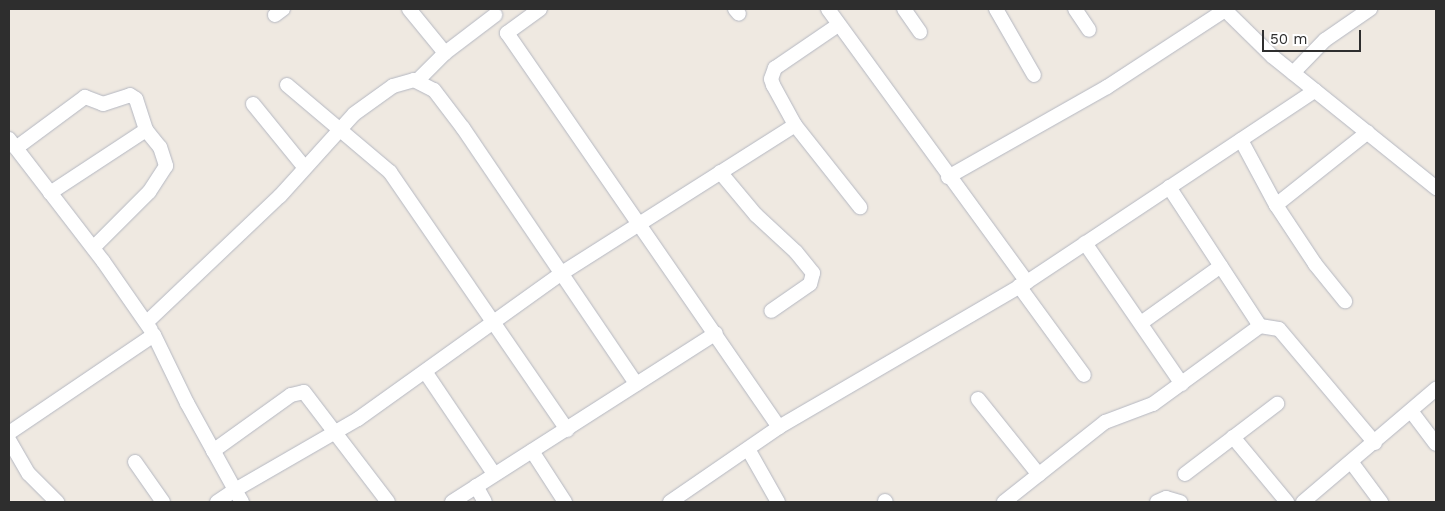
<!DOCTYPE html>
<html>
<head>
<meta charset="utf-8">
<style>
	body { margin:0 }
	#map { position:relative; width:1445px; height:511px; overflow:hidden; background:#efe9e1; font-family:"Work Sans",sans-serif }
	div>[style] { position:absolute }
	.roads { filter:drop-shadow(0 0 1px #b4b7c1) drop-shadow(0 0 1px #b4b7c1) }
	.minor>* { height:14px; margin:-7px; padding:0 7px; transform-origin:7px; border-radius:7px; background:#fff }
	span { translate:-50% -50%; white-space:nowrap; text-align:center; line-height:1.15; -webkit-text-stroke:4px #fff; paint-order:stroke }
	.frame { position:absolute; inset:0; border:10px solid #2e2e2e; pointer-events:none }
	.scale { position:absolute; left:1262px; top:30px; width:99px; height:22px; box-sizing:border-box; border:2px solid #2e2e2e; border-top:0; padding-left:6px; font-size:15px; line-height:18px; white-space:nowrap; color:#2e2e2e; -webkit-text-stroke:4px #fff; paint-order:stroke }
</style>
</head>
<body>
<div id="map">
	<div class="roads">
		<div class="minor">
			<i style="left:409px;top:9px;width:57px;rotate:50.7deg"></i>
			<i style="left:540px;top:9px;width:41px;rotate:144deg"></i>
			<i style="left:507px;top:33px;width:479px;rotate:55.4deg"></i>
			<i style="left:735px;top:9px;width:6px;rotate:51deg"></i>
			<i style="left:904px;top:9px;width:28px;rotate:55deg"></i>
			<i style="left:996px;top:9px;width:76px;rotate:60.1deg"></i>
			<i style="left:1075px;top:9px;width:25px;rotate:56deg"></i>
			<i style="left:1224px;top:9px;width:67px;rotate:44.4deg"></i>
			<i style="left:1272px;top:56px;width:211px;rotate:38.8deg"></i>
			<i style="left:275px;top:15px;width:10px;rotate:-37deg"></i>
			<i style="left:1293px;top:73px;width:46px;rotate:-45.9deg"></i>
			<i style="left:1325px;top:40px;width:55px;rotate:-34.6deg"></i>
			<i style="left:418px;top:80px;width:38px;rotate:-45deg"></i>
			<i style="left:445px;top:53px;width:63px;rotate:-37.2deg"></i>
			<i style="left:287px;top:85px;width:135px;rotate:40.2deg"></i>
			<i style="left:390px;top:172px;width:313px;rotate:55.5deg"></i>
			<i style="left:253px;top:104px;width:82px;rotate:50.9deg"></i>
			<i style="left:795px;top:125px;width:105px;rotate:51.6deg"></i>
			<i style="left:9px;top:139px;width:154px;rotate:52.4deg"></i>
			<i style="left:103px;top:261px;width:84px;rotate:55.2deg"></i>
			<i style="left:1241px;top:140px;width:74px;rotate:61.7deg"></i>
			<i style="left:1276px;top:205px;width:117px;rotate:-38.4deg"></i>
			<i style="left:16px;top:148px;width:86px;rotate:-36.5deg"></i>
			<i style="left:85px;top:97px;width:19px;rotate:21deg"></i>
			<i style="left:103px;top:104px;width:28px;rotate:-18deg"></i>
			<i style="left:130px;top:95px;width:7px;rotate:34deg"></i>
			<i style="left:136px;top:99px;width:33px;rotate:72deg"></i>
			<i style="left:146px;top:130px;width:22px;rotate:51deg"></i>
			<i style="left:160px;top:147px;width:20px;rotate:72deg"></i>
			<i style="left:166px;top:166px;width:31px;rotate:123deg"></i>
			<i style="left:149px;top:192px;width:79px;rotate:135deg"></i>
			<i style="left:720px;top:172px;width:56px;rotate:50.1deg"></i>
			<i style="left:756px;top:215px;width:54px;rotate:42.8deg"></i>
			<i style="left:796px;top:252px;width:27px;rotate:51deg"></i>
			<i style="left:813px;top:273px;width:11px;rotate:105deg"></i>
			<i style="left:810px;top:284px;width:47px;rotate:145.3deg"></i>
			<i style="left:948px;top:177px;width:183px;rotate:-29.5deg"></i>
			<i style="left:1107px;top:87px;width:141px;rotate:-33.1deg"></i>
			<i style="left:50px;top:193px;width:115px;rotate:-33.3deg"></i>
			<i style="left:1276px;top:205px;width:71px;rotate:56.5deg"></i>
			<i style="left:1315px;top:264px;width:48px;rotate:51deg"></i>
			<i style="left:1085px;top:243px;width:171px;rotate:55.5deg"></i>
			<i style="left:1027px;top:282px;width:346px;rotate:-33.6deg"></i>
			<i style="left:1019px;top:286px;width:110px;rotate:53.9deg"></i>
			<i style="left:147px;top:322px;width:183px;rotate:-43.5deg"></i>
			<i style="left:280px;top:196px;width:110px;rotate:-47.9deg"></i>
			<i style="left:354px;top:114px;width:48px;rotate:-35.7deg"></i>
			<i style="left:393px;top:86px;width:22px;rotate:-16deg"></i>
			<i style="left:414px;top:80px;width:22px;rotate:27deg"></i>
			<i style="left:434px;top:90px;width:48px;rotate:52.7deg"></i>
			<i style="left:463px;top:128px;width:309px;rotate:55.9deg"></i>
			<i style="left:1141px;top:323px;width:98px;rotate:-35.5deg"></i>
			<i style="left:1260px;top:326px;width:19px;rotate:9deg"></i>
			<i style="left:1279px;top:329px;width:149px;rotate:49.9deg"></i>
			<i style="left:426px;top:373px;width:122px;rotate:56deg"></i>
			<i style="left:978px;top:399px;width:97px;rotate:51.2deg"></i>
			<i style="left:1411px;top:411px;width:41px;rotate:52.9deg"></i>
			<i style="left:9px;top:433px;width:175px;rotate:-34.1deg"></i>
			<i style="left:154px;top:335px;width:76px;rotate:64.1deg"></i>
			<i style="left:187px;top:403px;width:99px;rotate:61.1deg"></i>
			<i style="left:235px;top:490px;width:142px;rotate:-30deg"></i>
			<i style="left:358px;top:419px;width:251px;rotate:-35.6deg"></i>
			<i style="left:562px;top:273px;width:276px;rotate:-32.4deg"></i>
			<i style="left:795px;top:125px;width:46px;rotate:-118.8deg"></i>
			<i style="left:773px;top:85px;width:6px;rotate:-108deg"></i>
			<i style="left:771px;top:79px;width:12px;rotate:-70deg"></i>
			<i style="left:775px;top:68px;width:76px;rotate:-34.3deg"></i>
			<i style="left:1233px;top:437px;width:85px;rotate:50.3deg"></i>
			<i style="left:9px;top:440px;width:39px;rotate:60deg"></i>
			<i style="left:29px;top:474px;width:40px;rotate:45deg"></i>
			<i style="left:748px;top:449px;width:61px;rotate:60.5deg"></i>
			<i style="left:213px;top:451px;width:96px;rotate:-35.7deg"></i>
			<i style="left:291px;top:395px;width:13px;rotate:-13deg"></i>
			<i style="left:304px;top:392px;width:138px;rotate:52.6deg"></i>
			<i style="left:532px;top:451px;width:61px;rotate:57.1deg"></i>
			<i style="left:135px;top:462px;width:49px;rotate:55deg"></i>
			<i style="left:1352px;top:463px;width:49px;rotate:53.4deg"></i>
			<i style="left:1185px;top:474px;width:116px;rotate:-37.3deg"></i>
			<i style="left:476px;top:486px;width:18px;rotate:61deg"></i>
			<i style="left:885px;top:501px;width:1px;rotate:45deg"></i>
			<i style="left:217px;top:502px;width:22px;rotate:-34deg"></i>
			<i style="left:235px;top:490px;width:14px;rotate:60deg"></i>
			<i style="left:452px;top:502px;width:313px;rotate:-32.6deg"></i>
			<i style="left:670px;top:502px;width:132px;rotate:-34.5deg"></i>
			<i style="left:779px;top:427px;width:287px;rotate:-30.3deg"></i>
			<i style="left:1027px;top:282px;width:338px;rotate:-126.1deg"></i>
			<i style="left:1004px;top:502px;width:129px;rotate:-38.4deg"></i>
			<i style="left:1105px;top:422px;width:51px;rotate:-20.6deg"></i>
			<i style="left:1153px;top:404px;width:132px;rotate:-36.1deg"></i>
			<i style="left:1260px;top:326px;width:166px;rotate:-123.2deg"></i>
			<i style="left:1157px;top:502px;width:10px;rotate:-24deg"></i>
			<i style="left:1166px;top:498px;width:15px;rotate:16deg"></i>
			<i style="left:1303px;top:502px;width:175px;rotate:-40.4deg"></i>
		</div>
	</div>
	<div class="frame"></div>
	<div class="scale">50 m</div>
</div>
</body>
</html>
